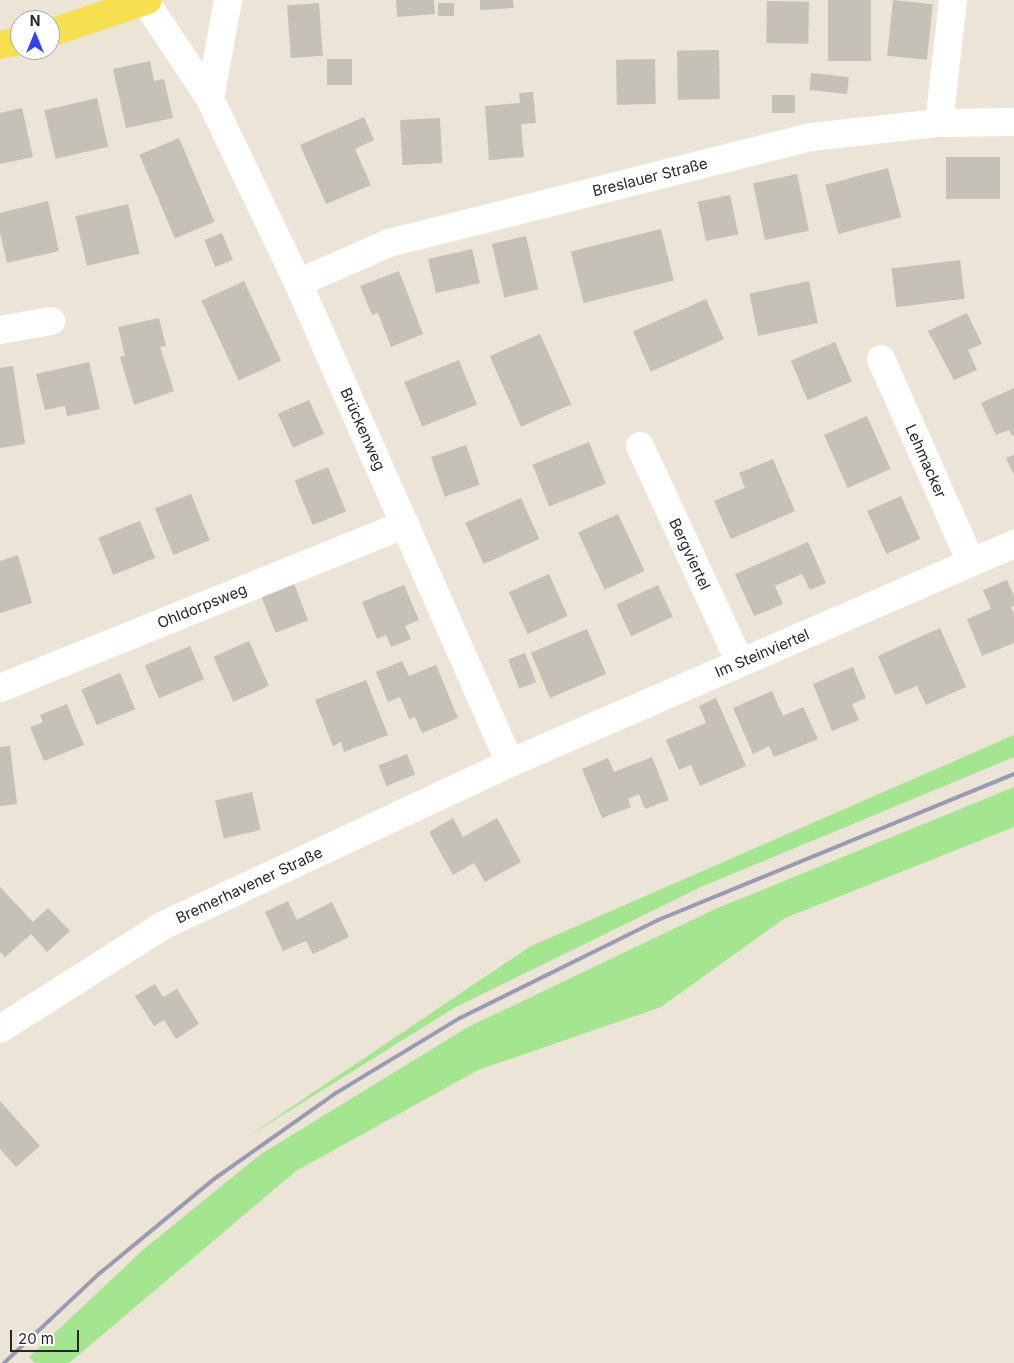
<!DOCTYPE html>
<html>
<head>
<meta charset="utf-8">
<style>
	body { margin:0 }
	#map { position:relative; width:1014px; height:1363px; overflow:hidden; background:#ebe4d7; font-family:Inter,sans-serif }
	div>[style] { position:absolute }
	.green>* { inset:0; background:#a4e58f }
	.building>* { inset:0; background:#c5c1b7; transform-origin:0 0 }
	.minor>* { height:28px; margin:-14px; padding:0 14px; transform-origin:14px; border-radius:14px; background:#fff }
	.major>* { height:28px; margin:-14px; padding:0 14px; transform-origin:14px; border-radius:14px; background:#f7e04f }
	.rail>* { height:4px; margin:-2px; padding:0 2px; transform-origin:2px; border-radius:2px; background:#9a9bb2 }
	span { translate:-50% -50%; white-space:nowrap; text-align:center; line-height:1.15; -webkit-text-stroke:4px #fff; paint-order:stroke }
	.street-label { font-size:15px; color:#272727 }
	.north { position:absolute; left:10px; top:10px; width:50px; height:50px; box-sizing:border-box; background:#fff; border:1px solid #a9a9a9; border-radius:50%; rotate:0deg; font-size:14px; font-weight:700; line-height:20px; text-align:center; color:#272727 }
	.north::after { content:''; display:block; margin:auto; width:18px; height:22px; background:#2f42ff; clip-path:polygon(50% 0,100% 100%,50% 72%,0 100%) }
	.scale { position:absolute; left:10px; top:1330px; width:69px; height:22px; box-sizing:border-box; border:2px solid #272727; border-top:0; padding-left:6px; font-size:15px; line-height:18px; white-space:nowrap; color:#272727; -webkit-text-stroke:4px #fff; paint-order:stroke }
</style>
</head>
<body>
<div id="map">
	<div class="green">
		<i style="clip-path:polygon(1014px 735px,1014px 757px,701px 887px,454px 1008px,247px 1137px,531px 946px)"></i>
		<i style="clip-path:polygon(1014px 787px,1014px 827px,785px 918px,661px 1007px,478px 1070px,296px 1171px,69px 1363px,35px 1363px,29px 1357px,144px 1249px,261px 1154px,468px 1027px,713px 910px)"></i>
	</div>
	<div class="building">
		<i style="clip-path:polygon(396px 0,434px 0,435px 14px,397px 17px)"></i>
		<i style="clip-path:polygon(480px 0,513px 0,514px 8px,480px 10px)"></i>
		<i style="left:828px;top:0;width:43px;height:61px"></i>
		<i style="left:893px;top:0;width:40px;height:56px;rotate:6deg"></i>
		<i style="left:767px;top:1px;width:42px;height:42px;rotate:1deg"></i>
		<i style="left:319px;top:3px;width:53px;height:32px;rotate:86deg"></i>
		<i style="left:454px;top:3px;width:13px;height:16px;rotate:90deg"></i>
		<i style="left:719px;top:50px;width:49px;height:42px;rotate:89deg"></i>
		<i style="left:327px;top:59px;width:25px;height:26px"></i>
		<i style="left:655px;top:59px;width:45px;height:39px;rotate:89deg"></i>
		<i style="clip-path:polygon(150px 61px,154px 81px,164px 79px,173px 118px,126px 128px,113px 69px)"></i>
		<i style="left:811px;top:73px;width:38px;height:17px;rotate:6deg"></i>
		<i style="clip-path:polygon(533px 92px,536px 123px,521px 124px,524px 157px,489px 160px,485px 106px,520px 103px,519px 93px)"></i>
		<i style="left:772px;top:95px;width:23px;height:18px"></i>
		<i style="left:97px;top:98px;width:50px;height:54px;rotate:77deg"></i>
		<i style="clip-path:polygon(22px 108px,33px 157px,0 164px,0 113px)"></i>
		<i style="clip-path:polygon(364px 117px,374px 140px,355px 149px,371px 185px,326px 204px,300px 145px)"></i>
		<i style="left:440px;top:118px;width:45px;height:40px;rotate:87deg"></i>
		<i style="left:179px;top:138px;width:91px;height:43px;rotate:67deg"></i>
		<i style="left:946px;top:157px;width:54px;height:42px"></i>
		<i style="left:888px;top:168px;width:51px;height:65px;rotate:75deg"></i>
		<i style="left:797px;top:174px;width:58px;height:45px;rotate:78deg"></i>
		<i style="left:730px;top:195px;width:40px;height:33px;rotate:78deg"></i>
		<i style="clip-path:polygon(48px 201px,59px 251px,7px 263px,0 233px,0 213px)"></i>
		<i style="left:128px;top:204px;width:51px;height:54px;rotate:77deg"></i>
		<i style="left:661px;top:229px;width:53px;height:93px;rotate:76deg"></i>
		<i style="left:222px;top:233px;width:29px;height:19px;rotate:68deg"></i>
		<i style="left:526px;top:236px;width:55px;height:35px;rotate:77deg"></i>
		<i style="left:472px;top:249px;width:35px;height:45px;rotate:77deg"></i>
		<i style="left:960px;top:260px;width:39px;height:69px;rotate:83deg"></i>
		<i style="clip-path:polygon(399px 271px,423px 334px,391px 347px,378px 313px,372px 315px,360px 286px)"></i>
		<i style="left:244px;top:281px;width:88px;height:47px;rotate:65deg"></i>
		<i style="left:809px;top:281px;width:43px;height:61px;rotate:78deg"></i>
		<i style="left:706px;top:299px;width:44px;height:80px;rotate:66deg"></i>
		<i style="clip-path:polygon(967px 313px,982px 344px,968px 350px,977px 370px,954px 380px,928px 331px)"></i>
		<i style="clip-path:polygon(159px 318px,166px 346px,160px 347px,174px 391px,134px 405px,120px 357px,125px 356px,118px 327px)"></i>
		<i style="left:540px;top:334px;width:77px;height:55px;rotate:66deg"></i>
		<i style="left:835px;top:342px;width:43px;height:48px;rotate:67deg"></i>
		<i style="left:459px;top:360px;width:48px;height:59px;rotate:68deg"></i>
		<i style="clip-path:polygon(89px 362px,100px 409px,67px 416px,65px 406px,45px 410px,36px 374px)"></i>
		<i style="clip-path:polygon(13px 366px,25px 444px,0 448px,0 368px)"></i>
		<i style="clip-path:polygon(1014px 388px,1014px 435px,1012px 436px,1009px 430px,996px 435px,981px 403px)"></i>
		<i style="left:309px;top:400px;width:37px;height:34px;rotate:66deg"></i>
		<i style="left:867px;top:416px;width:58px;height:47px;rotate:66deg"></i>
		<i style="left:589px;top:442px;width:45px;height:61px;rotate:68deg"></i>
		<i style="left:466px;top:445px;width:42px;height:37px;rotate:71deg"></i>
		<i style="clip-path:polygon(1014px 455px,1014px 475px,1006px 458px)"></i>
		<i style="clip-path:polygon(773px 459px,795px 511px,731px 539px,714px 501px,745px 488px,739px 473px)"></i>
		<i style="left:328px;top:467px;width:48px;height:36px;rotate:68deg"></i>
		<i style="left:191px;top:494px;width:50px;height:39px;rotate:68deg"></i>
		<i style="left:901px;top:496px;width:47px;height:37px;rotate:66deg"></i>
		<i style="left:521px;top:498px;width:45px;height:61px;rotate:66deg"></i>
		<i style="left:618px;top:514px;width:63px;height:44px;rotate:65deg"></i>
		<i style="left:140px;top:521px;width:40px;height:45px;rotate:68deg"></i>
		<i style="clip-path:polygon(808px 542px,826px 583px,810px 590px,802px 574px,775px 586px,783px 604px,754px 616px,735px 574px)"></i>
		<i style="clip-path:polygon(18px 555px,32px 603px,0 613px,0 561px)"></i>
		<i style="left:549px;top:574px;width:46px;height:44px;rotate:66deg"></i>
		<i style="clip-path:polygon(1007px 580px,1014px 596px,1014px 606px,1011px 607px,1014px 614px,1014px 643px,982px 656px,967px 619px,991px 609px,983px 590px)"></i>
		<i style="left:293px;top:581px;width:42px;height:35px;rotate:69deg"></i>
		<i style="clip-path:polygon(404px 585px,419px 620px,405px 626px,411px 639px,391px 647px,386px 635px,377px 639px,362px 602px)"></i>
		<i style="left:658px;top:585px;width:35px;height:46px;rotate:65deg"></i>
		<i style="clip-path:polygon(940px 628px,966px 687px,926px 705px,917px 686px,895px 695px,878px 656px)"></i>
		<i style="left:587px;top:629px;width:49px;height:61px;rotate:67deg"></i>
		<i style="left:249px;top:641px;width:49px;height:39px;rotate:66deg"></i>
		<i style="left:190px;top:646px;width:36px;height:49px;rotate:67deg"></i>
		<i style="left:525px;top:653px;width:31px;height:18px;rotate:69deg"></i>
		<i style="clip-path:polygon(402px 661px,409px 676px,436px 665px,458px 718px,422px 733px,415px 717px,409px 719px,400px 697px,388px 702px,376px 672px)"></i>
		<i style="clip-path:polygon(853px 667px,866px 698px,852px 704px,859px 720px,832px 731px,813px 684px)"></i>
		<i style="left:120px;top:673px;width:39px;height:42px;rotate:67deg"></i>
		<i style="clip-path:polygon(366px 680px,388px 735px,344px 752px,341px 742px,333px 746px,315px 700px)"></i>
		<i style="clip-path:polygon(772px 691px,783px 716px,803px 707px,818px 739px,774px 757px,769px 746px,753px 754px,733px 708px)"></i>
		<i style="clip-path:polygon(716px 698px,746px 766px,700px 786px,691px 765px,679px 770px,666px 740px,706px 723px,699px 706px)"></i>
		<i style="clip-path:polygon(67px 704px,84px 745px,44px 761px,30px 727px,43px 722px,40px 715px)"></i>
		<i style="clip-path:polygon(10px 746px,17px 804px,0 806px,0 747px)"></i>
		<i style="left:407px;top:754px;width:22px;height:31px;rotate:68deg"></i>
		<i style="clip-path:polygon(652px 757px,669px 800px,645px 809px,639px 794px,628px 799px,631px 807px,602px 818px,582px 769px,608px 758px,614px 772px)"></i>
		<i style="left:252px;top:792px;width:39px;height:38px;rotate:77deg"></i>
		<i style="clip-path:polygon(453px 818px,463px 837px,497px 818px,521px 862px,485px 882px,474px 863px,453px 875px,429px 832px)"></i>
		<i style="clip-path:polygon(0 887px,33px 922px,48px 908px,70px 931px,47px 952px,31px 934px,5px 957px,0 952px)"></i>
		<i style="clip-path:polygon(288px 901px,297px 920px,332px 902px,349px 937px,313px 954px,306px 941px,283px 951px,265px 912px)"></i>
		<i style="clip-path:polygon(155px 984px,163px 997px,177px 989px,199px 1024px,176px 1039px,164px 1020px,154px 1026px,135px 996px)"></i>
		<i style="clip-path:polygon(0 1101px,40px 1146px,16px 1167px,0 1149px)"></i>
	</div>
	<div class="minor">
		<i style="left:145px;top:1px;width:118px;rotate:56.4deg"></i>
		<i style="left:210px;top:99px;width:204px;rotate:64.4deg"></i>
		<i style="left:298px;top:283px;width:525px;rotate:66.17deg"></i>
		<i style="left:210px;top:99px;width:101px;rotate:-79.7deg"></i>
		<i style="left:939px;top:123px;width:124px;rotate:-83.5deg"></i>
		<i style="left:298px;top:283px;width:99px;rotate:-23.7deg"></i>
		<i style="left:389px;top:243px;width:436px;rotate:-14.1deg"></i>
		<i style="left:812px;top:137px;width:128px;rotate:-6.3deg"></i>
		<i style="left:939px;top:123px;width:75px;rotate:-0.8deg"></i>
		<i style="left:0;top:330px;width:52px;rotate:-10deg"></i>
		<i style="left:881px;top:359px;width:222px;rotate:66.1deg"></i>
		<i style="left:640px;top:446px;width:238px;rotate:65.2deg"></i>
		<i style="left:0;top:688px;width:437px;rotate:-22deg"></i>
		<i style="left:0;top:1029px;width:192px;rotate:-32.4deg"></i>
		<i style="left:162px;top:926px;width:384px;rotate:-25.1deg"></i>
		<i style="left:510px;top:763px;width:550px;rotate:-23.49deg"></i>
	</div>
	<div class="major">
		<i style="left:50px;top:33px;width:103px;rotate:-18.6deg"></i>
		<i style="left:0;top:45px;width:20px;rotate:-11deg"></i>
	</div>
	<div class="rail">
		<i style="left:4px;top:1363px;width:132px;rotate:-43.2deg"></i>
		<i style="left:100px;top:1273px;width:148px;rotate:-39.5deg"></i>
		<i style="left:214px;top:1179px;width:149px;rotate:-35.2deg"></i>
		<i style="left:336px;top:1093px;width:145px;rotate:-31.2deg"></i>
		<i style="left:460px;top:1018px;width:221px;rotate:-26.3deg"></i>
		<i style="left:658px;top:920px;width:385px;rotate:-22.3deg"></i>
	</div>
	<div class="street-label">
		<span style="left:650px;top:177px;rotate:-14deg">Breslauer Straße</span>
		<span style="left:363px;top:429px;rotate:66deg">Brückenweg</span>
		<span style="left:926px;top:461px;rotate:66deg">Lehmacker</span>
		<span style="left:690px;top:554px;rotate:65deg">Bergviertel</span>
		<span style="left:202px;top:606px;rotate:-22deg">Ohldorpsweg</span>
		<span style="left:762px;top:653px;rotate:-23deg">Im Steinviertel</span>
		<span style="left:249px;top:885px;rotate:-25deg">Bremerhavener Straße</span>
	</div>
	<div class="north">N</div>
	<div class="scale">20 m</div>
</div>
</body>
</html>
